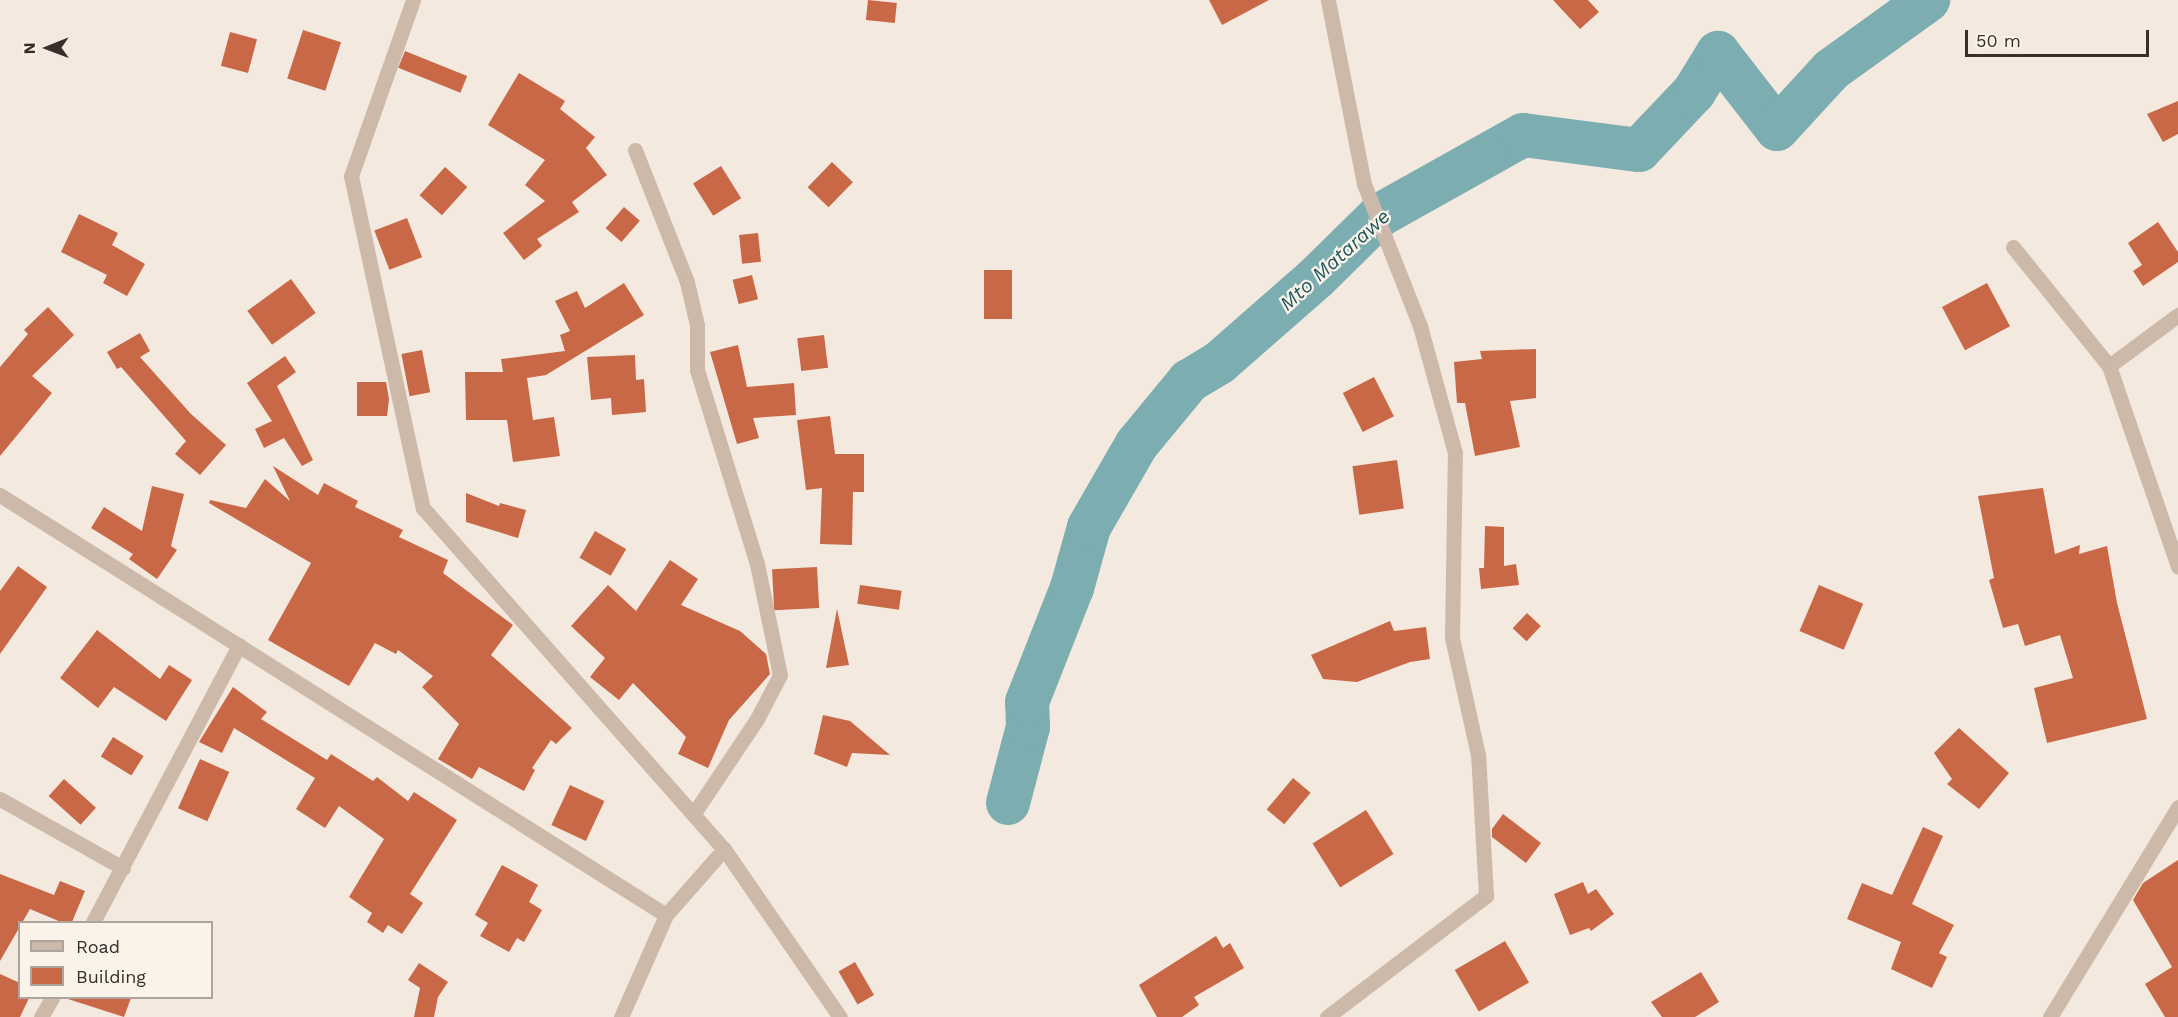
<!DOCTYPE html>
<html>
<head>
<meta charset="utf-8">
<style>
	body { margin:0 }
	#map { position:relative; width:2178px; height:1017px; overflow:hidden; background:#f3e9de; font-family:"Work Sans",sans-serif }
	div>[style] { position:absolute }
	.river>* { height:44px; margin:-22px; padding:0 22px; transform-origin:22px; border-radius:22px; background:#7caeb1 }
	.building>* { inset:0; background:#c96846; transform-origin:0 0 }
	.minor>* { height:15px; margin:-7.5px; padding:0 7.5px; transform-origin:7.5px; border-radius:7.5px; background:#ccb9a9 }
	span { translate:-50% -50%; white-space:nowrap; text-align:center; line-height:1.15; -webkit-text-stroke:4.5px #faf3ea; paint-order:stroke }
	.water-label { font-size:20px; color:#1d565b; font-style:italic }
	.legend { position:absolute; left:18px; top:921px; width:195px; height:78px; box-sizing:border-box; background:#faf3ea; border:2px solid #ada49d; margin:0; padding:8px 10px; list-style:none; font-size:18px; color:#392e29 }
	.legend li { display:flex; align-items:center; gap:12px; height:30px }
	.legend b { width:30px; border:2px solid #ada49d }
	.north { position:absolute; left:18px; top:18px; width:60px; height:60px; -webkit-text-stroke:4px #faf3ea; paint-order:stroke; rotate:269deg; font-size:16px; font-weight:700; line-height:24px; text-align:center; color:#392e29 }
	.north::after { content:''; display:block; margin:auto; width:21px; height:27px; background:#392e29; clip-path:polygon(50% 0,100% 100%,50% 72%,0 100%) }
	.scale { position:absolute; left:1965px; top:30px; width:184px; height:27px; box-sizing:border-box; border:3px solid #392e29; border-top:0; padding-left:8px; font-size:18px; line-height:21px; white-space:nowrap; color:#392e29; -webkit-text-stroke:4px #faf3ea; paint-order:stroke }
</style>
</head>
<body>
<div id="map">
	<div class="river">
		<i style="left:1008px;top:803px;width:79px;rotate:-75.3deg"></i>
		<i style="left:1028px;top:727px;width:25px;rotate:-92deg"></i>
		<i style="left:1027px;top:702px;width:123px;rotate:-68.5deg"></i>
		<i style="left:1072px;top:588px;width:63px;rotate:-74.4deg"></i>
		<i style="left:1089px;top:527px;width:96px;rotate:-60deg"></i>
		<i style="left:1137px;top:444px;width:82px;rotate:-50.5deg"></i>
		<i style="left:1189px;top:381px;width:35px;rotate:-31deg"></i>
		<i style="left:1219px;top:363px;width:129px;rotate:-41.2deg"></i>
		<i style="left:1316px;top:278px;width:90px;rotate:-44.5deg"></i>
		<i style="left:1380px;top:215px;width:164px;rotate:-29.2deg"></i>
		<i style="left:1523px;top:135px;width:117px;rotate:7.4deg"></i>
		<i style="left:1639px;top:150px;width:80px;rotate:-46.5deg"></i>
		<i style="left:1694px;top:92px;width:46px;rotate:-58.4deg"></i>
		<i style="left:1718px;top:53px;width:96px;rotate:52.2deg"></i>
		<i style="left:1777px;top:129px;width:80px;rotate:-47.5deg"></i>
		<i style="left:1831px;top:70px;width:120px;rotate:-35.8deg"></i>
	</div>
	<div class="building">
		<i style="left:868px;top:0;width:29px;height:20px;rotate:6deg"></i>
		<i style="clip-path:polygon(1209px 0,1269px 0,1222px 25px)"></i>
		<i style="clip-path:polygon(1553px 0,1588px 0,1599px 12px,1580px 29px)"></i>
		<i style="left:303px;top:30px;width:40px;height:51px;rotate:18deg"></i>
		<i style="left:230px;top:32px;width:28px;height:35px;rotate:15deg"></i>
		<i style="left:405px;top:51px;width:67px;height:18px;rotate:22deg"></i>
		<i style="clip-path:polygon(519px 73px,565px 101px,560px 109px,595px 137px,586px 148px,607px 175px,572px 202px,579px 212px,537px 239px,542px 246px,524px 260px,503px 233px,545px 201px,525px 185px,545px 160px,488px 125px)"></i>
		<i style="clip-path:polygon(2178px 101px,2178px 134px,2163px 142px,2147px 114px)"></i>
		<i style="left:832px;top:162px;width:29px;height:35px;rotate:44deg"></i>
		<i style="left:721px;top:166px;width:38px;height:33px;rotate:58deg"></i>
		<i style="left:445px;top:167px;width:30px;height:38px;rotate:42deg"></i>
		<i style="left:624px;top:207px;width:21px;height:28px;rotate:41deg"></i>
		<i style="clip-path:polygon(79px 214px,118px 233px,112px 245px,145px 264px,127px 296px,103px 283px,107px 275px,61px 252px)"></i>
		<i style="left:407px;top:218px;width:42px;height:35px;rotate:69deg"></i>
		<i style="clip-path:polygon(2158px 222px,2178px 252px,2178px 262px,2143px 286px,2133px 271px,2142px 265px,2128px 243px)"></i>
		<i style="left:758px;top:233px;width:29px;height:19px;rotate:84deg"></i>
		<i style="left:984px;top:270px;width:28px;height:49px"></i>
		<i style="left:752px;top:275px;width:25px;height:20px;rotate:76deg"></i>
		<i style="left:291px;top:279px;width:42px;height:54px;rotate:54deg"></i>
		<i style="clip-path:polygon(624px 283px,644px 315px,546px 375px,527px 378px,533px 420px,554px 417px,560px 456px,513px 462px,507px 420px,466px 420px,465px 372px,503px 372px,501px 359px,565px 351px,560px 335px,570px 331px,555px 301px,577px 291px,585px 308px)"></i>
		<i style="left:1987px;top:283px;width:49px;height:51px;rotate:62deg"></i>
		<i style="clip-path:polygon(48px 307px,74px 335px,32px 376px,52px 393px,0 456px,0 367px,28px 334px,24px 330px)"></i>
		<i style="clip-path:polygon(140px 333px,150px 351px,140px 357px,191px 414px,226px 445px,200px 475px,175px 454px,186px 441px,121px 367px,117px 369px,107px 352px)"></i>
		<i style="left:824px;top:335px;width:33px;height:27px;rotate:83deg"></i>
		<i style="clip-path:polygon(738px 345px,747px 387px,794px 383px,796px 415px,753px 418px,759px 438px,737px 444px,710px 352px)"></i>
		<i style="clip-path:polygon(1536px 349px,1536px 398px,1510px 401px,1520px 447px,1475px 456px,1465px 403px,1457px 403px,1454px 362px,1482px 359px,1480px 351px)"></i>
		<i style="left:422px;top:350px;width:43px;height:21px;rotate:79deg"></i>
		<i style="clip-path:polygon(635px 355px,636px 380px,644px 379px,646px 412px,612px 415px,611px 398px,591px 400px,587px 357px)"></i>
		<i style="clip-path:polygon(285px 356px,296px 372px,277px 386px,313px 460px,302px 466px,284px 438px,264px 448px,255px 429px,272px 421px,247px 383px)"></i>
		<i style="left:1374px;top:377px;width:44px;height:35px;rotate:63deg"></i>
		<i style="clip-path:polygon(357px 382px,386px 382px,389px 399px,387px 416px,357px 416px)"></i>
		<i style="clip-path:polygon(830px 416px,835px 454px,864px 454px,864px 492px,853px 492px,852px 545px,820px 544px,822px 488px,806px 490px,797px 420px)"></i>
		<i style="left:1397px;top:460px;width:49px;height:45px;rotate:82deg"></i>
		<i style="clip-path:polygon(273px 466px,318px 495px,324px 483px,358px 501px,355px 507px,403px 530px,399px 537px,448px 560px,443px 573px,513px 625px,491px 655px,572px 728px,556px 744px,551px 740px,532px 768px,535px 770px,524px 791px,479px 767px,472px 779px,438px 759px,459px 724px,422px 687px,433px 676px,398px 650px,396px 654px,375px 643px,349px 686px,268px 640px,311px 563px,209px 503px,210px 500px,246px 508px,265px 479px,290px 501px)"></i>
		<i style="clip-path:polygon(152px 486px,184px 494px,171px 546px,177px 550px,157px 579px,129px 559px,133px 554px,91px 528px,104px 507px,142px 531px)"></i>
		<i style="clip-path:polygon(2043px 488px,2055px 554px,2080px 545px,2079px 554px,2107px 546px,2117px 603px,2147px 719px,2047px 743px,2034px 688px,2073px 678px,2060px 635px,2025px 646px,2018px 624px,2003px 628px,1989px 580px,1994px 578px,1978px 496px)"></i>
		<i style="clip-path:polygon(466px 493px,499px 506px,500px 503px,526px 510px,518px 538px,466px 522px)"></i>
		<i style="clip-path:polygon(1485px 526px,1504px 527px,1504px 566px,1516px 564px,1519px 585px,1481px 589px,1479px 568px,1484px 568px)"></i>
		<i style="left:595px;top:531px;width:36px;height:31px;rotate:30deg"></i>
		<i style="clip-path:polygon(670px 560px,698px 579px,681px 605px,740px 631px,766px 654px,770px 674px,729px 720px,708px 768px,678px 754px,686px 737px,633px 683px,619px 700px,590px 677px,605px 658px,571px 626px,608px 585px,636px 611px)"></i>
		<i style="clip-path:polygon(18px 566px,47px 587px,0 654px,0 591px)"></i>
		<i style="left:817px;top:567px;width:41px;height:45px;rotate:87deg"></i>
		<i style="left:860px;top:585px;width:42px;height:19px;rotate:8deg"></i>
		<i style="left:1819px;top:585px;width:48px;height:50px;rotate:23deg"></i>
		<i style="clip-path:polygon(837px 609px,849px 665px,826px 668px)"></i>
		<i style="left:1527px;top:613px;width:19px;height:21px;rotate:43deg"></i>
		<i style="clip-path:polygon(1390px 621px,1394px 631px,1426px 627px,1430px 659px,1410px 662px,1357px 682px,1323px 679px,1311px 655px)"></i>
		<i style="clip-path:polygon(97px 630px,160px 679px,169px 665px,192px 680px,166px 721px,114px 687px,98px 708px,60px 678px)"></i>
		<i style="clip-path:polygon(233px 687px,267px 712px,261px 719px,327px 760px,331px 754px,373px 781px,377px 777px,408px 801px,414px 792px,457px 820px,410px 894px,423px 903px,402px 934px,388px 925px,383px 933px,367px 922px,372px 913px,349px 897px,384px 839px,339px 806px,325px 828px,296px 809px,315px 778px,234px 728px,222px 753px,199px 742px)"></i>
		<i style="clip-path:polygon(823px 715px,850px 721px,890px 755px,852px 753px,847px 767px,814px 754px)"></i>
		<i style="clip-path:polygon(1959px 728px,2009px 773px,1979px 809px,1947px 784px,1952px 779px,1934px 753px)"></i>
		<i style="left:113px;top:737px;width:36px;height:23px;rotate:32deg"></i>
		<i style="left:200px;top:759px;width:32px;height:54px;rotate:24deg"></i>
		<i style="left:1293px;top:778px;width:23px;height:41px;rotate:40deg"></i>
		<i style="left:64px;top:779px;width:43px;height:23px;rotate:42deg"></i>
		<i style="left:570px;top:785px;width:38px;height:44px;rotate:25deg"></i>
		<i style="left:1366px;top:810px;width:52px;height:63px;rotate:58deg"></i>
		<i style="clip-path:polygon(1503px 814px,1541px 843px,1526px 863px,1492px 837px,1492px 829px)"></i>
		<i style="clip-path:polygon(1923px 827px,1943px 836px,1912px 904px,1954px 925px,1939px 953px,1947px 957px,1932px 988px,1891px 969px,1901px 942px,1847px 919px,1862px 883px,1892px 895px)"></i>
		<i style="clip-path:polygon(2178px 860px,2178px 1017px,2165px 1017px,2145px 984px,2172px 967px,2133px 900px,2143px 883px)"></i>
		<i style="clip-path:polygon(502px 865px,538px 885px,529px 902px,542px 910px,524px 942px,517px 938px,509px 952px,480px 936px,488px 923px,475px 915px)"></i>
		<i style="clip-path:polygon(0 874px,54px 895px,60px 881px,85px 891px,72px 922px,61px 922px,30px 909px,0 961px)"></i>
		<i style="clip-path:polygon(1583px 882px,1588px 894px,1596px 889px,1614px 914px,1591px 931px,1589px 928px,1570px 935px,1554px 894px)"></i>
		<i style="clip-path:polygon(1216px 936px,1223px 948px,1230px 943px,1244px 968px,1194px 997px,1199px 1005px,1182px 1017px,1157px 1017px,1139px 985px)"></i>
		<i style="left:1505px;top:941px;width:48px;height:58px;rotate:60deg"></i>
		<i style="left:855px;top:962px;width:38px;height:19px;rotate:60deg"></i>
		<i style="clip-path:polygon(419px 963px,448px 982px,438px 997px,434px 1017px,414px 1017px,420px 988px,408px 980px)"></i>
		<i style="clip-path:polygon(1701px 972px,1719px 1002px,1695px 1017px,1662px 1017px,1651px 1002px)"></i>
		<i style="clip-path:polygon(0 974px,20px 983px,20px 998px,29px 998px,20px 1017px,0 1017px)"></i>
		<i style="clip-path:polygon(131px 998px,124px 1017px,68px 999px,69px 998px)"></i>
	</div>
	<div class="minor">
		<i style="left:413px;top:0;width:187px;rotate:109.4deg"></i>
		<i style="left:351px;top:176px;width:340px;rotate:77.8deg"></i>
		<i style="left:423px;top:508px;width:455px;rotate:48.6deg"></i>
		<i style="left:724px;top:849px;width:204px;rotate:55.4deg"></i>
		<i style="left:635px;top:150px;width:142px;rotate:68.5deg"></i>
		<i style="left:687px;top:282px;width:44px;rotate:76.9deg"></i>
		<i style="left:697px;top:325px;width:45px;rotate:90deg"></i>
		<i style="left:697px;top:370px;width:203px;rotate:72.8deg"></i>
		<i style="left:757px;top:564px;width:113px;rotate:78.3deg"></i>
		<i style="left:780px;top:675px;width:50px;rotate:117.6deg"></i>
		<i style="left:757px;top:719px;width:113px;rotate:123.8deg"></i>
		<i style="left:2013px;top:247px;width:153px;rotate:51.1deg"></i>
		<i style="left:2109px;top:366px;width:212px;rotate:71deg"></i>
		<i style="left:2109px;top:366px;width:86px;rotate:-36.5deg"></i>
		<i style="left:0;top:495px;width:787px;rotate:32.24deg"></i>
		<i style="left:0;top:799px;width:141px;rotate:29.3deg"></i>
		<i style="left:93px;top:922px;width:313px;rotate:-62.2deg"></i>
		<i style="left:41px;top:1017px;width:22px;rotate:-60deg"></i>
		<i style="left:621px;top:1017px;width:111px;rotate:-66.2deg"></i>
		<i style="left:666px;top:915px;width:88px;rotate:-48.7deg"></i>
		<i style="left:1327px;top:1017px;width:200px;rotate:-37.3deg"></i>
		<i style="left:1486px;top:896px;width:141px;rotate:-93.2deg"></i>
		<i style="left:1478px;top:755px;width:120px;rotate:-102.5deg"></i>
		<i style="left:1452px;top:638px;width:185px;rotate:-89.1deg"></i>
		<i style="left:1455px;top:453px;width:132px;rotate:-105.4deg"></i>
		<i style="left:1420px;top:326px;width:153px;rotate:-111.5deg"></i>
		<i style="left:1364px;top:184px;width:187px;rotate:-101.1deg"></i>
		<i style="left:2050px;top:1017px;width:246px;rotate:-58.6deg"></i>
	</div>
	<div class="water-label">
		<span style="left:1335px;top:260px;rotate:-42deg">Mto Matarawe</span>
	</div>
	<ul class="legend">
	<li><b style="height:8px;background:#ccb9a9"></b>Road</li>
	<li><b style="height:16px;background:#c96846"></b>Building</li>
	</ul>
	<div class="north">N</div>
	<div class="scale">50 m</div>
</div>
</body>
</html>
